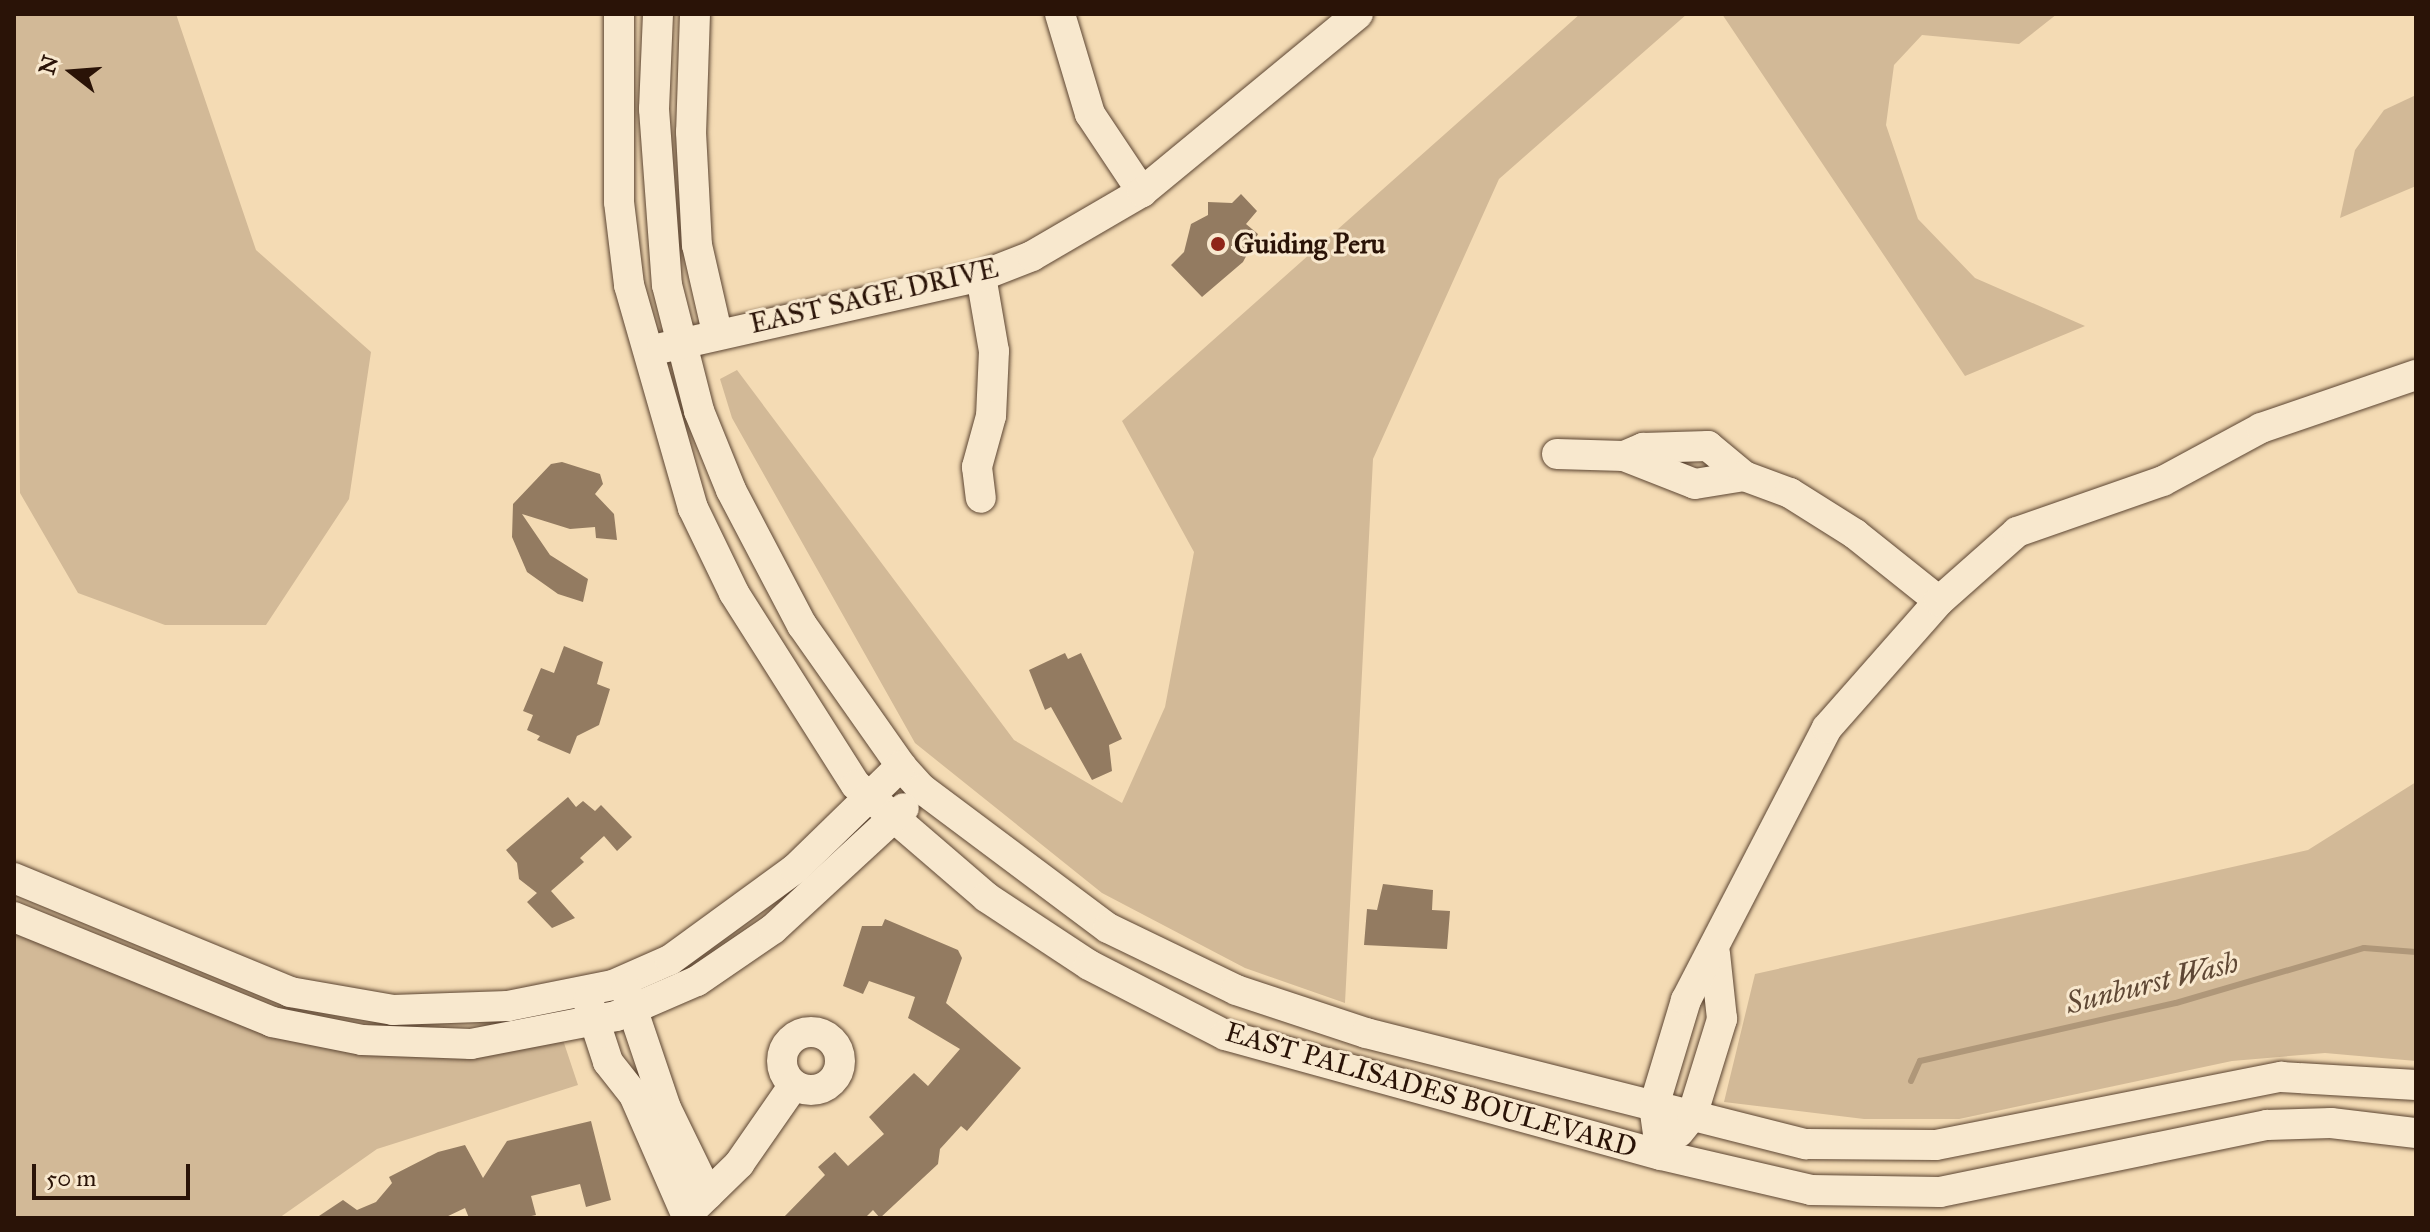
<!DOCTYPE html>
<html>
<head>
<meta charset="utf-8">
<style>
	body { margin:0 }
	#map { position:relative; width:2430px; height:1232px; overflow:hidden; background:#f4dbb4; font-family:"IM FELL Great Primer",serif }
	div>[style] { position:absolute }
	.green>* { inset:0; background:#d2b997 }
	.stream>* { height:6px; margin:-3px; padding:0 3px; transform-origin:3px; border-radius:3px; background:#af9779 }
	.building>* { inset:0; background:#937b61 }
	.roads { filter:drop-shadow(0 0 2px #5c4532) drop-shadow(0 0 2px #5c4532) }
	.minor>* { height:30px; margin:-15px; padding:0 15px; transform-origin:15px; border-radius:15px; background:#f8e8ce }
	.minor>.ring { margin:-15px; padding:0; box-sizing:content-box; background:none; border:30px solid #f8e8ce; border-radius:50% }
	.dots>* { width:22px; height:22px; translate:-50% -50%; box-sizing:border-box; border:4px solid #f8e8ce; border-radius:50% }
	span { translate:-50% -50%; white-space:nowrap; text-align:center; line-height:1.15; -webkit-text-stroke:6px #f8e8ce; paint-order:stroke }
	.poi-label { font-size:28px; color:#2a1307; font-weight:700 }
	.left { translate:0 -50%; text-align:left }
	.street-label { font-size:28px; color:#2a1307 }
	.water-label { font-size:30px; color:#5f4835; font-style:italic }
	.frame { position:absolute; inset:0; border:16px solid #2a1307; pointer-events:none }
	.north { position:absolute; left:32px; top:32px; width:80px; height:80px; -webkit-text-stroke:6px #f8e8ce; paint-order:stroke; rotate:287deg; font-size:22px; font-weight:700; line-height:32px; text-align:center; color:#2a1307 }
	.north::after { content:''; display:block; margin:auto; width:28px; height:36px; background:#2a1307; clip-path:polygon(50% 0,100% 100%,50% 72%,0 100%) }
	.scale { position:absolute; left:32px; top:1164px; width:158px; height:36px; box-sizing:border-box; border:4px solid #2a1307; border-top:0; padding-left:10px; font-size:24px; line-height:28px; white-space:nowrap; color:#2a1307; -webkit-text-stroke:6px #f8e8ce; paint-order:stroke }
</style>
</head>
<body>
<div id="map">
	<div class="green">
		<i style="clip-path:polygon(14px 14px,176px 14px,256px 250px,371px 352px,349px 499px,266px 625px,165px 625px,78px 593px,20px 493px)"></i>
		<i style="clip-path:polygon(1580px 14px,1687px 14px,1499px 179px,1373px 459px,1345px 1003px,1245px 968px,1102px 893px,915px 743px,732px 418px,720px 379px,737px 370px,1014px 740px,1122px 803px,1165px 707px,1194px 552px,1122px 421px)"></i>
		<i style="clip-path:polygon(1722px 14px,2057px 14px,2019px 44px,1922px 35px,1894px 65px,1886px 125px,1918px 219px,1975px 278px,2085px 326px,1965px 376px)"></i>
		<i style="clip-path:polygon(2416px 95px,2416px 186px,2340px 218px,2355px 150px,2384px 110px)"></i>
		<i style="clip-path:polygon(2416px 782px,2416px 1061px,2325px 1053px,2232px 1061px,1959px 1119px,1864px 1119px,1724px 1102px,1755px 974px,2308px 850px)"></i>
		<i style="clip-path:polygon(14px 927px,271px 1030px,562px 1037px,578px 1085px,377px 1149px,279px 1218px,14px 1218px)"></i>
	</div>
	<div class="stream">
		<i style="left:1911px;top:1081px;width:22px;rotate:-66deg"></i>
		<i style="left:1920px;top:1061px;width:262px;rotate:-12.8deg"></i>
		<i style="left:2176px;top:1003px;width:196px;rotate:-16.3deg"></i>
		<i style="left:2364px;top:948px;width:52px;rotate:4.4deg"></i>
	</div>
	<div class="building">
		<i style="clip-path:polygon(1241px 194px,1257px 211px,1246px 224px,1258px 234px,1243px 262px,1202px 297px,1171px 265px,1184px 252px,1191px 224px,1208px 215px,1208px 202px,1232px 203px)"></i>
		<i style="clip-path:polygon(562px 462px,600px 474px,603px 484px,595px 494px,614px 514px,617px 540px,596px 538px,595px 527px,570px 529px,522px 514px,550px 555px,588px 579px,583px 602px,558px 594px,527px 572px,512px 537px,513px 504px,551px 464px)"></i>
		<i style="clip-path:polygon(564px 646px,603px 662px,597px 684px,610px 689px,599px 725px,577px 736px,570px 754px,537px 740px,540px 736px,527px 730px,533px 715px,523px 711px,541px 668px,554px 673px)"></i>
		<i style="clip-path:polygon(1065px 653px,1068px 659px,1081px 653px,1122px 739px,1109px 745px,1112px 771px,1092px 780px,1051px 707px,1045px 710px,1029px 670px)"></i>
		<i style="clip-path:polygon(568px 797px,576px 807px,583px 801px,595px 811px,601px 805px,632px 837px,617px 851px,604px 836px,580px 858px,584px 862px,551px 891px,575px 918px,552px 928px,527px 902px,537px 893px,519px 879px,517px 863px,506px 850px)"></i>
		<i style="clip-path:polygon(1383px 884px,1433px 890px,1432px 910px,1450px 911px,1447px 949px,1364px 945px,1367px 909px,1377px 910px)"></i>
		<i style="clip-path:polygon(885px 919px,958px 950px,962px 958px,946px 1003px,1021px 1068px,967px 1131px,961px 1126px,940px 1149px,938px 1164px,880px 1218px,873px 1210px,865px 1218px,783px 1218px,825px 1175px,818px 1167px,835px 1152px,848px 1166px,884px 1134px,869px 1117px,914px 1073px,928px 1086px,960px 1049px,908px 1018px,915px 997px,869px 981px,863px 994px,843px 986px,862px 926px,882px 926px)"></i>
		<i style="clip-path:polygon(591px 1121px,611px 1200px,586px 1207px,580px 1184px,531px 1196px,536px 1215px,522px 1218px,469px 1218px,465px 1208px,444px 1218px,316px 1218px,343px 1200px,357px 1210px,376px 1202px,392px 1183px,389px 1177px,438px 1152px,465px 1145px,483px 1178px,507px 1141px)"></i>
	</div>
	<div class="roads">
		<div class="minor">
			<i style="left:619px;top:14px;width:188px;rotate:90deg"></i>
			<i style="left:619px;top:202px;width:84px;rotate:83.1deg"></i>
			<i style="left:629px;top:285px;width:232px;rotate:74deg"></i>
			<i style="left:693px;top:508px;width:94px;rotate:64.2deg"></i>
			<i style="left:734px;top:593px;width:227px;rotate:57.6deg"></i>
			<i style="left:856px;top:785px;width:172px;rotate:40.7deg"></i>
			<i style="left:986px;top:897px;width:123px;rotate:33.4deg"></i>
			<i style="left:1089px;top:965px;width:153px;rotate:27.2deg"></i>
			<i style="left:1225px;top:1035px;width:452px;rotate:15.4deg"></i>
			<i style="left:1661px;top:1155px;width:154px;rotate:13.1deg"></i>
			<i style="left:1811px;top:1190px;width:129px;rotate:0.9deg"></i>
			<i style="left:1940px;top:1192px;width:334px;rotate:-11.6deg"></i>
			<i style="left:2267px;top:1125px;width:64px;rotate:-1.8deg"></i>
			<i style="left:2331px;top:1123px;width:86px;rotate:6.7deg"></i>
			<i style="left:658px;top:14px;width:95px;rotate:92.4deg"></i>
			<i style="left:654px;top:109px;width:176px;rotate:85.8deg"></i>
			<i style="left:667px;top:285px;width:130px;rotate:75.7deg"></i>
			<i style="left:699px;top:411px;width:85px;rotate:67.9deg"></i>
			<i style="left:731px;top:490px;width:153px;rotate:62.3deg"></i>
			<i style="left:802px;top:625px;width:172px;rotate:54.9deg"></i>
			<i style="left:901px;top:766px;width:31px;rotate:48deg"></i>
			<i style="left:922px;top:789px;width:232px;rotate:36.8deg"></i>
			<i style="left:1108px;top:928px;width:142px;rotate:25.8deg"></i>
			<i style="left:1236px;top:990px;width:137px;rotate:18.3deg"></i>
			<i style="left:1366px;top:1033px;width:454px;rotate:14.2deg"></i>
			<i style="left:1806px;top:1144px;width:130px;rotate:0.4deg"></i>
			<i style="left:1936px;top:1145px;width:352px;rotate:-11.2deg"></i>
			<i style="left:2281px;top:1077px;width:135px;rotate:3.4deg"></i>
			<i style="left:695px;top:14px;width:118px;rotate:91.9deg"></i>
			<i style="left:691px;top:132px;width:113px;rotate:87deg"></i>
			<i style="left:697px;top:245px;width:89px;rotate:77.1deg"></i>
			<i style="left:1060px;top:14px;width:104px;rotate:73.3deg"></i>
			<i style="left:1090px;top:114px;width:94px;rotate:56.3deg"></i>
			<i style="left:981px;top:276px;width:76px;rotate:80.2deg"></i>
			<i style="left:994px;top:351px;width:65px;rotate:92.6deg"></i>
			<i style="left:991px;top:416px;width:53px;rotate:105.4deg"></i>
			<i style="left:977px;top:467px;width:31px;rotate:83deg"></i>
			<i style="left:662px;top:348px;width:327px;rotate:-12.7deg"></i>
			<i style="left:981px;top:276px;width:55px;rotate:-21.4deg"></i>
			<i style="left:1032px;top:256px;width:127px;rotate:-30.2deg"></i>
			<i style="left:1142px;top:192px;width:280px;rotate:-39.5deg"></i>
			<i style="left:1557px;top:454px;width:67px;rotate:1.7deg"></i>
			<i style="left:1624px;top:456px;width:21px;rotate:-23deg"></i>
			<i style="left:1643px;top:448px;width:65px;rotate:-1.8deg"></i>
			<i style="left:1708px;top:446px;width:47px;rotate:39.8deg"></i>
			<i style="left:1624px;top:456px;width:76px;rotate:21.5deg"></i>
			<i style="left:1695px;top:484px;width:50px;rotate:-9.3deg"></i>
			<i style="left:1744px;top:476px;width:49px;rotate:20.3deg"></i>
			<i style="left:1790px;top:493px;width:77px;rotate:32.2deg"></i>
			<i style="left:1855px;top:534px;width:107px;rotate:38.6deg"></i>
			<i style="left:14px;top:878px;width:299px;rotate:22.4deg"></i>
			<i style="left:290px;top:992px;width:105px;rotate:9.9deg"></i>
			<i style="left:393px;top:1010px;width:115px;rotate:-2deg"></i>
			<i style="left:508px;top:1006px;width:107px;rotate:-11.3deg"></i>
			<i style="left:613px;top:985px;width:62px;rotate:-23.7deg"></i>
			<i style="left:670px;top:960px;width:155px;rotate:-36.1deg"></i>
			<i style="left:795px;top:869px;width:148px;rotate:-44.2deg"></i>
			<i style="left:14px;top:917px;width:279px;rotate:22.1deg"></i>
			<i style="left:272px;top:1022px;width:92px;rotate:11.3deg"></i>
			<i style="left:362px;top:1040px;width:109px;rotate:2.1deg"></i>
			<i style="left:471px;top:1044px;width:148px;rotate:-10.9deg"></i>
			<i style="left:616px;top:1016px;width:88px;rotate:-23.4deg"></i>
			<i style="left:697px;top:981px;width:92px;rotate:-34.4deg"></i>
			<i style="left:773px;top:929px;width:178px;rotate:-42.7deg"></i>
			<i style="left:626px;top:990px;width:125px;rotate:71.3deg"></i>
			<i style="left:666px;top:1108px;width:96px;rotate:64deg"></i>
			<i style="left:588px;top:1001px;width:64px;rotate:71.8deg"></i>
			<i style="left:608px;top:1062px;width:42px;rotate:51.8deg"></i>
			<i style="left:634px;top:1095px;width:130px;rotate:66.4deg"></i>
			<i class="ring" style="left:782px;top:1032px;width:28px;height:28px"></i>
			<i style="left:1679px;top:1132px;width:21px;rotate:-51deg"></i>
			<i style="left:1692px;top:1116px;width:102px;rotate:-72.8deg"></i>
			<i style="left:1722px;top:1019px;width:66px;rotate:-96.1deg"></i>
			<i style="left:1661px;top:1155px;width:49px;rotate:-98.1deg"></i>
			<i style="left:1654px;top:1106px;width:111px;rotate:-73.2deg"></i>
			<i style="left:1686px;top:1000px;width:306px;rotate:-62.6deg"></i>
			<i style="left:1827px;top:728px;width:169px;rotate:-48.6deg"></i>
			<i style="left:1939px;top:601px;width:104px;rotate:-41.5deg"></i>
			<i style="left:2017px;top:532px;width:155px;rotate:-19.3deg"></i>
			<i style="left:2163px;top:481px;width:111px;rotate:-28.4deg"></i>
			<i style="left:2261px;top:428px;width:164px;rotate:-18.9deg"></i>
			<i style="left:695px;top:1207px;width:62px;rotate:-44.3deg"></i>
			<i style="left:739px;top:1164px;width:96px;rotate:-55.2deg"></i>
		</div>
	</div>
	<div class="dots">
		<i style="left:1218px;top:244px;background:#8f2418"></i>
	</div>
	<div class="poi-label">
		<span class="left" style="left:1234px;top:244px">Guiding Peru</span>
	</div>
	<div class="street-label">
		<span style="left:874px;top:296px;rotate:-13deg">EAST SAGE DRIVE</span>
		<span style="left:1431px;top:1090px;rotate:16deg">EAST PALISADES BOULEVARD</span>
	</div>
	<div class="water-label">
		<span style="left:2152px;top:983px;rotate:-14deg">Sunburst Wash</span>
	</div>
	<div class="frame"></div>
	<div class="north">N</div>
	<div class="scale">50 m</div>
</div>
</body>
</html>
